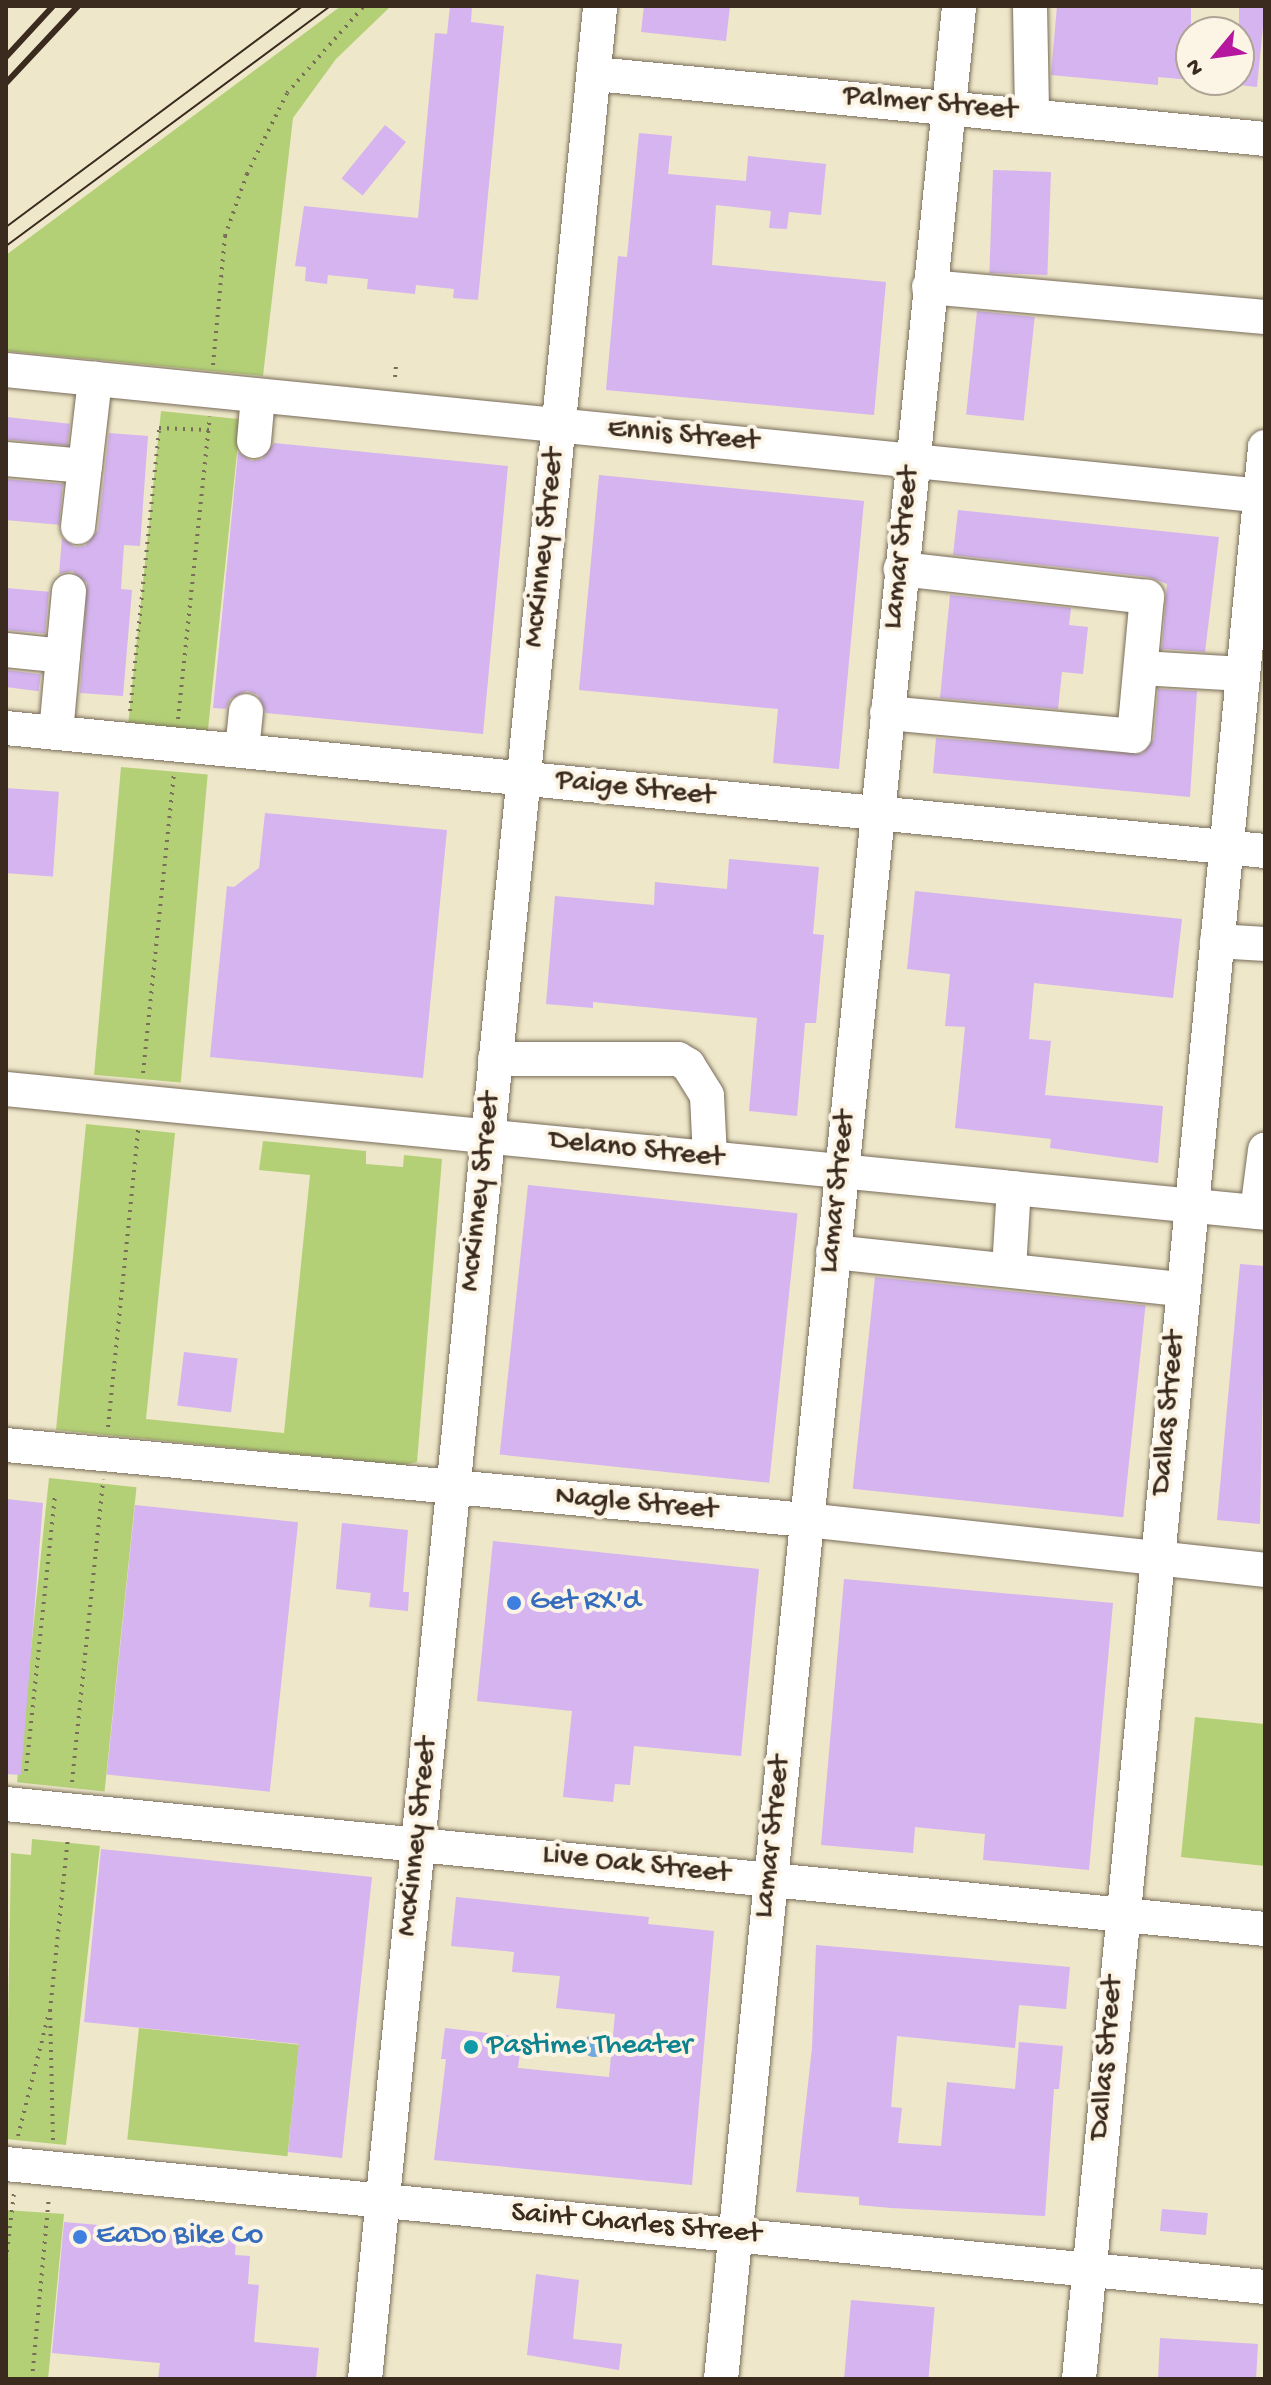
<!DOCTYPE html>
<html>
<head>
<meta charset="utf-8">
<style>
	body { margin:0 }
	#map { position:relative; width:1271px; height:2385px; overflow:hidden; background:#eee7c9; font-family:"Gochi Hand",sans-serif }
	div>[style] { position:absolute }
	.green>* { inset:0; background:#b4d077; transform-origin:0 0 }
	.water>* { inset:0; background:#70a8df }
	.round { border-radius:50% }
	.building>* { inset:0; background:#d5b4f0; transform-origin:0 0 }
	.path>* { height:4px; margin-top:-2px; transform-origin:0; background:repeating-linear-gradient(90deg,#7a6c5a 0 2px,transparent 0 8px) }
	.roads { filter:drop-shadow(0 0 2px #7a6c5a) drop-shadow(0 0 2px #7a6c5a) }
	.minor>* { height:34px; margin:-17px; padding:0 17px; transform-origin:17px; border-radius:17px; background:#fff }
	.tram>* { height:2px; margin:-1px; padding:0 1px; transform-origin:1px; border-radius:1px; background:#3b2a1e }
	.rail>* { height:6px; margin:-3px; padding:0 3px; transform-origin:3px; border-radius:3px; background:#3b2a1e }
	.dots>* { width:22px; height:22px; translate:-50% -50%; box-sizing:border-box; border:4px solid #fcf5e5; border-radius:50% }
	span { translate:-50% -50%; white-space:nowrap; text-align:center; line-height:1.15; -webkit-text-stroke:8px #fcf5e5; paint-order:stroke }
	.street-label { font-size:30px; color:#3b2a1e }
	.shop-label { font-size:30px; color:#366cbe }
	.left { translate:0 -50%; text-align:left }
	.culture-label { font-size:30px; color:#0d838f }
	.frame { position:absolute; inset:0; border:8px solid #3b2a1e; pointer-events:none }
	.north { position:absolute; left:1175px; top:16px; width:80px; height:80px; box-sizing:border-box; background:#fcf5e5; border:2px solid #afa495; border-radius:50%; rotate:241deg; font-size:22px; font-weight:700; line-height:32px; text-align:center; color:#3b2a1e }
	.north::after { content:''; display:block; margin:auto; width:28px; height:36px; background:#b5179e; clip-path:polygon(50% 0,100% 100%,50% 72%,0 100%) }
</style>
</head>
<body>
<div id="map">
	<div class="green">
		<i style="clip-path:polygon(341px 6px,391px 6px,336px 59px,293px 118px,263px 376px,6px 351px,6px 255px)"></i>
		<i style="left:161px;top:411px;width:80px;height:313px;rotate:6deg"></i>
		<i style="left:121px;top:767px;width:87px;height:309px;rotate:5deg"></i>
		<i style="clip-path:polygon(86px 1124px,175px 1133px,146px 1419px,284px 1433px,310px 1175px,259px 1170px,263px 1141px,366px 1151px,366px 1164px,403px 1167px,404px 1155px,442px 1159px,417px 1462px,404px 1465px,56px 1430px)"></i>
		<i style="left:49px;top:1478px;width:88px;height:306px;rotate:6deg"></i>
		<i style="clip-path:polygon(1195px 1717px,1265px 1724px,1265px 1866px,1181px 1857px)"></i>
		<i style="clip-path:polygon(32px 1839px,100px 1846px,66px 2145px,6px 2139px,11px 1853px,31px 1855px)"></i>
		<i style="left:139px;top:2028px;width:161px;height:112px;rotate:6deg"></i>
		<i style="clip-path:polygon(6px 2210px,64px 2214px,48px 2379px,6px 2379px)"></i>
	</div>
	<div class="water">
		<i class="round" style="left:583px;top:2035px;width:22px;height:22px"></i>
	</div>
	<div class="building">
		<i style="clip-path:polygon(450px 6px,472px 6px,471px 22px,504px 26px,478px 300px,453px 298px,454px 289px,416px 285px,415px 294px,367px 289px,368px 279px,328px 275px,327px 284px,305px 281px,306px 267px,295px 266px,304px 206px,418px 218px,435px 33px,447px 34px)"></i>
		<i style="clip-path:polygon(644px 6px,730px 6px,726px 41px,641px 32px)"></i>
		<i style="clip-path:polygon(1057px 6px,1191px 6px,1191px 80px,1158px 77px,1158px 85px,1051px 75px)"></i>
		<i style="clip-path:polygon(1239px 6px,1265px 6px,1257px 87px,1239px 85px)"></i>
		<i style="left:385px;top:125px;width:27px;height:69px;rotate:39deg"></i>
		<i style="clip-path:polygon(639px 133px,672px 136px,668px 174px,746px 181px,748px 156px,826px 164px,821px 215px,789px 212px,787px 229px,769px 228px,771px 211px,716px 205px,712px 265px,886px 282px,874px 415px,606px 390px,618px 256px,627px 257px)"></i>
		<i style="left:993px;top:170px;width:58px;height:103px;rotate:2deg"></i>
		<i style="left:977px;top:311px;width:58px;height:104px;rotate:6deg"></i>
		<i style="left:6px;top:417px;width:64px;height:22px;rotate:6deg"></i>
		<i style="clip-path:polygon(109px 433px,148px 436px,140px 546px,124px 545px,121px 589px,132px 590px,123px 696px,80px 693px,87px 583px,72px 571px,59px 574px,62px 538px,75px 547px,85px 546px,98px 530px)"></i>
		<i style="clip-path:polygon(274px 443px,508px 466px,483px 734px,266px 713px,258px 695px,247px 691px,230px 699px,226px 709px,213px 708px,238px 452px,251px 461px,262px 459px)"></i>
		<i style="clip-path:polygon(599px 475px,864px 501px,839px 769px,773px 763px,778px 709px,579px 690px)"></i>
		<i style="left:6px;top:479px;width:57px;height:41px;rotate:5deg"></i>
		<i style="clip-path:polygon(958px 510px,1219px 537px,1205px 652px,1162px 649px,1167px 584px,1149px 577px,953px 555px)"></i>
		<i style="left:6px;top:588px;width:43px;height:42px;rotate:5deg"></i>
		<i style="clip-path:polygon(950px 595px,1071px 608px,1069px 625px,1088px 627px,1083px 674px,1062px 672px,1058px 709px,940px 698px)"></i>
		<i style="left:6px;top:670px;width:35px;height:17px;rotate:7deg"></i>
		<i style="clip-path:polygon(1158px 689px,1197px 691px,1190px 797px,933px 773px,936px 738px,1142px 754px,1154px 739px)"></i>
		<i style="left:6px;top:788px;width:53px;height:85px;rotate:4deg"></i>
		<i style="clip-path:polygon(265px 813px,447px 830px,423px 1078px,210px 1057px,227px 886px,234px 887px,259px 868px)"></i>
		<i style="clip-path:polygon(729px 859px,819px 867px,813px 934px,824px 935px,816px 1023px,805px 1023px,797px 1116px,749px 1111px,757px 1018px,593px 1002px,593px 1008px,546px 1004px,555px 896px,654px 905px,655px 882px,727px 889px)"></i>
		<i style="clip-path:polygon(915px 891px,1182px 919px,1173px 998px,1034px 983px,1029px 1039px,1051px 1041px,1045px 1095px,1163px 1106px,1158px 1163px,1050px 1148px,1051px 1139px,955px 1128px,965px 1027px,945px 1026px,950px 974px,907px 969px)"></i>
		<i style="left:528px;top:1185px;width:271px;height:271px;rotate:6deg"></i>
		<i style="clip-path:polygon(1240px 1264px,1265px 1266px,1260px 1524px,1217px 1520px)"></i>
		<i style="left:875px;top:1277px;width:272px;height:213px;rotate:6deg"></i>
		<i style="left:184px;top:1352px;width:54px;height:54px;rotate:7deg"></i>
		<i style="clip-path:polygon(6px 1499px,43px 1503px,21px 1775px,6px 1774px)"></i>
		<i style="left:135px;top:1505px;width:164px;height:271px;rotate:6deg"></i>
		<i style="clip-path:polygon(342px 1523px,408px 1530px,403px 1592px,409px 1592px,408px 1611px,369px 1607px,371px 1593px,336px 1589px)"></i>
		<i style="clip-path:polygon(493px 1541px,759px 1569px,741px 1756px,634px 1746px,630px 1785px,615px 1784px,613px 1802px,563px 1797px,572px 1711px,477px 1701px)"></i>
		<i style="clip-path:polygon(844px 1579px,1113px 1603px,1089px 1870px,983px 1860px,985px 1834px,915px 1827px,913px 1853px,821px 1845px)"></i>
		<i style="clip-path:polygon(101px 1849px,372px 1877px,342px 2158px,288px 2152px,299px 2044px,84px 2022px)"></i>
		<i style="clip-path:polygon(456px 1897px,649px 1917px,648px 1924px,714px 1931px,692px 2185px,434px 2160px,446px 2059px,441px 2059px,445px 2028px,522px 2037px,518px 2068px,609px 2077px,615px 2014px,556px 2008px,560px 1976px,512px 1972px,514px 1952px,451px 1946px)"></i>
		<i style="clip-path:polygon(816px 1945px,1070px 1967px,1066px 2009px,1019px 2005px,1015px 2048px,897px 2036px,891px 2107px,902px 2108px,898px 2143px,941px 2146px,947px 2082px,1015px 2089px,1019px 2042px,1063px 2046px,1059px 2089px,1054px 2089px,1045px 2216px,891px 2208px,859px 2205px,859px 2197px,796px 2192px,812px 2048px)"></i>
		<i style="left:1162px;top:2209px;width:46px;height:22px;rotate:5deg"></i>
		<i style="clip-path:polygon(64px 2222px,236px 2237px,235px 2255px,250px 2256px,248px 2284px,259px 2285px,254px 2342px,319px 2348px,316px 2379px,158px 2379px,160px 2363px,52px 2353px)"></i>
		<i style="clip-path:polygon(536px 2274px,579px 2280px,573px 2339px,622px 2344px,619px 2370px,527px 2355px)"></i>
		<i style="left:851px;top:2300px;width:84px;height:80px;rotate:5deg"></i>
		<i style="clip-path:polygon(1160px 2338px,1258px 2344px,1256px 2379px,1158px 2379px)"></i>
	</div>
	<div class="path">
		<i style="left:213px;top:365px;width:130px;rotate:-84.7deg"></i>
		<i style="left:225px;top:236px;width:66px;rotate:-70.5deg"></i>
		<i style="left:247px;top:174px;width:90px;rotate:-63.7deg"></i>
		<i style="left:287px;top:93px;width:116px;rotate:-48.5deg"></i>
		<i style="left:395px;top:377px;width:12px;rotate:-85deg"></i>
		<i style="left:130px;top:711px;width:284px;rotate:-84.1deg"></i>
		<i style="left:159px;top:428px;width:50px;rotate:2.3deg"></i>
		<i style="left:178px;top:719px;width:304px;rotate:-84deg"></i>
		<i style="left:143px;top:1073px;width:303px;rotate:-84.1deg"></i>
		<i style="left:108px;top:1427px;width:299px;rotate:-84.2deg"></i>
		<i style="left:26px;top:1771px;width:279px;rotate:-84deg"></i>
		<i style="left:72px;top:1782px;width:304px;rotate:-84.1deg"></i>
		<i style="left:18px;top:2136px;width:127px;rotate:-75.9deg"></i>
		<i style="left:53px;top:2140px;width:129px;rotate:-91.3deg"></i>
		<i style="left:50px;top:2011px;width:174px;rotate:-84.1deg"></i>
		<i style="left:6px;top:2260px;width:67px;rotate:-83.2deg"></i>
		<i style="left:32px;top:2379px;width:183px;rotate:-84.7deg"></i>
	</div>
	<div class="roads">
		<div class="minor">
			<i style="left:1030px;top:6px;width:109px;rotate:88.9deg"></i>
			<i style="left:595px;top:74px;width:673px;rotate:5.54deg"></i>
			<i style="left:929px;top:287px;width:337px;rotate:5.1deg"></i>
			<i style="left:6px;top:370px;width:1265px;rotate:5.72deg"></i>
			<i style="left:254px;top:441px;width:45px;rotate:-84.9deg"></i>
			<i style="left:6px;top:459px;width:79px;rotate:5.1deg"></i>
			<i style="left:85px;top:466px;width:88px;rotate:-83.4deg"></i>
			<i style="left:78px;top:527px;width:61px;rotate:-83.5deg"></i>
			<i style="left:6px;top:650px;width:57px;rotate:6deg"></i>
			<i style="left:63px;top:656px;width:77px;rotate:95.2deg"></i>
			<i style="left:63px;top:656px;width:65px;rotate:-84.7deg"></i>
			<i style="left:1141px;top:668px;width:102px;rotate:3.4deg"></i>
			<i style="left:887px;top:713px;width:248px;rotate:5.3deg"></i>
			<i style="left:1134px;top:736px;width:140px;rotate:-84.7deg"></i>
			<i style="left:1147px;top:597px;width:248px;rotate:-173.5deg"></i>
			<i style="left:6px;top:728px;width:1265px;rotate:5.58deg"></i>
			<i style="left:242px;top:751px;width:40px;rotate:-84.3deg"></i>
			<i style="left:1217px;top:941px;width:48px;rotate:3.6deg"></i>
			<i style="left:495px;top:1059px;width:183px"></i>
			<i style="left:678px;top:1059px;width:12px;rotate:31deg"></i>
			<i style="left:688px;top:1065px;width:36px;rotate:58deg"></i>
			<i style="left:707px;top:1096px;width:62px;rotate:87.2deg"></i>
			<i style="left:6px;top:1089px;width:1265px;rotate:5.62deg"></i>
			<i style="left:1257px;top:1212px;width:63px;rotate:-82.6deg"></i>
			<i style="left:833px;top:1252px;width:350px;rotate:6.1deg"></i>
			<i style="left:1009px;top:1269px;width:81px;rotate:-86.5deg"></i>
			<i style="left:6px;top:1445px;width:804px;rotate:5.36deg"></i>
			<i style="left:806px;top:1520px;width:462px;rotate:6.2deg"></i>
			<i style="left:6px;top:1804px;width:1265px;rotate:5.67deg"></i>
			<i style="left:6px;top:2164px;width:1265px;rotate:5.58deg"></i>
			<i style="left:365px;top:2379px;width:2385px;rotate:-84.34deg"></i>
			<i style="left:721px;top:2379px;width:2385px;rotate:-84.27deg"></i>
			<i style="left:1079px;top:2379px;width:1941px;rotate:-84.5deg"></i>
		</div>
	</div>
	<div class="tram">
		<i style="left:6px;top:227px;width:370px;rotate:-36.7deg"></i>
		<i style="left:6px;top:246px;width:403px;rotate:-36.5deg"></i>
	</div>
	<div class="rail">
		<i style="left:6px;top:57px;width:69px;rotate:-47.3deg"></i>
		<i style="left:6px;top:83px;width:105px;rotate:-46.9deg"></i>
	</div>
	<div class="dots">
		<i style="left:514px;top:1603px;background:#3f7fe0"></i>
		<i style="left:471px;top:2047px;background:#0f9aa8"></i>
		<i style="left:80px;top:2237px;background:#3f7fe0"></i>
	</div>
	<div class="street-label">
		<span style="left:930px;top:105px;rotate:5deg">Palmer Street</span>
		<span style="left:683px;top:437px;rotate:5deg">Ennis Street</span>
		<span style="left:546px;top:548px;rotate:-84deg">McKinney Street</span>
		<span style="left:903px;top:548px;rotate:-84deg">Lamar Street</span>
		<span style="left:635px;top:790px;rotate:6deg">Paige Street</span>
		<span style="left:636px;top:1151px;rotate:6deg">Delano Street</span>
		<span style="left:482px;top:1192px;rotate:-84deg">McKinney Street</span>
		<span style="left:839px;top:1192px;rotate:-84deg">Lamar Street</span>
		<span style="left:1170px;top:1413px;rotate:-85deg">Dallas Street</span>
		<span style="left:636px;top:1505px;rotate:5deg">Nagle Street</span>
		<span style="left:419px;top:1837px;rotate:-84deg">McKinney Street</span>
		<span style="left:774px;top:1837px;rotate:-84deg">Lamar Street</span>
		<span style="left:636px;top:1866px;rotate:6deg">Live Oak Street</span>
		<span style="left:1108px;top:2058px;rotate:-85deg">Dallas Street</span>
		<span style="left:636px;top:2225px;rotate:5deg">Saint Charles Street</span>
	</div>
	<div class="shop-label">
		<span class="left" style="left:530px;top:1603px">Get RX'd</span>
		<span class="left" style="left:96px;top:2237px">EaDo Bike Co</span>
	</div>
	<div class="culture-label">
		<span class="left" style="left:487px;top:2047px">Pastime Theater</span>
	</div>
	<div class="frame"></div>
	<div class="north">N</div>
</div>
</body>
</html>
